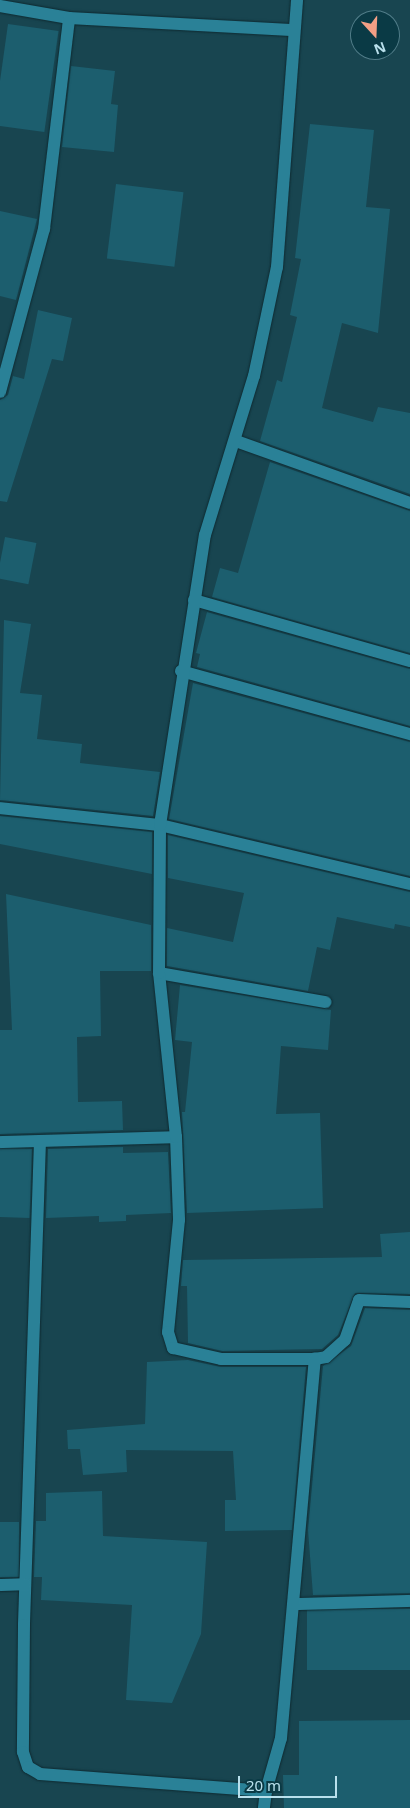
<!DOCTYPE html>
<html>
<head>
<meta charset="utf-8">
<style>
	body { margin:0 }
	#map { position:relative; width:410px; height:1808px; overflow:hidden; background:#184550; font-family:"Noto Sans",sans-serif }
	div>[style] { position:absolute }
	.building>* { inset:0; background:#1c5e6e; transform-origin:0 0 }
	.roads { filter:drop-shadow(0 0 1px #0e2930) drop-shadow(0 0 1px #0e2930) }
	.minor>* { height:12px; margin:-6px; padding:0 6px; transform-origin:6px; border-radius:6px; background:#2a8197 }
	span { translate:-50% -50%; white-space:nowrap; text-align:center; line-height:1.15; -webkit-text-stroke:5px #0a3a45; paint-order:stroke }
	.north { position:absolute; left:350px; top:10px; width:50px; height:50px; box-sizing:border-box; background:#0a3a45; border:1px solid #507c88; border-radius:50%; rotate:160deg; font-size:14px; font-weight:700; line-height:20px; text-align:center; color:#b9e0ec }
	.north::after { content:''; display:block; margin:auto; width:18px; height:22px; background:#f39f85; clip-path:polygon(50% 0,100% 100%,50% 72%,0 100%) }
	.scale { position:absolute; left:238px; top:1776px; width:99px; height:22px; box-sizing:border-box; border:2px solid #b9e0ec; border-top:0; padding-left:6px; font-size:15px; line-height:18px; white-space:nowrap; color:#b9e0ec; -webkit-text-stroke:4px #0a3a45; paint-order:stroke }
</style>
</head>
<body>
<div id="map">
	<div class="building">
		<i style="left:8px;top:24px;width:51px;height:102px;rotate:8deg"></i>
		<i style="clip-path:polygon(71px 66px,115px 71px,111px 104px,118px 105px,114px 152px,62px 147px)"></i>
		<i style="clip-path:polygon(310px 124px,374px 130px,366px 207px,390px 209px,378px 333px,342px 323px,322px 408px,373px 422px,378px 407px,410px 413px,410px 494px,260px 441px,277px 380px,282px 382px,297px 317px,290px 315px,301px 259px,295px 258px)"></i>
		<i style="left:116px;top:184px;width:68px;height:75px;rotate:7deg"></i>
		<i style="clip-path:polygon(0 211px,37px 219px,16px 300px,0 296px)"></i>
		<i style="clip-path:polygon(38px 310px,72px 318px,63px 361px,52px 359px,7px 502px,0 501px,0 400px,8px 395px,13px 376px,24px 379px)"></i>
		<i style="clip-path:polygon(270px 462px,410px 511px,410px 653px,212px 597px,220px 568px,238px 573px)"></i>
		<i style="left:5px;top:537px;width:32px;height:42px;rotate:11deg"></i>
		<i style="clip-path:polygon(207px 612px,410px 669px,410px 726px,197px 667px,200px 654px,196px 653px)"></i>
		<i style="clip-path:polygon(4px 620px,31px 624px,20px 693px,42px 695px,37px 739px,82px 744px,80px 763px,160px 772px,153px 816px,0 800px)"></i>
		<i style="clip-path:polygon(193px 683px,410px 742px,410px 876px,169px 819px)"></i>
		<i style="clip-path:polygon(0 816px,152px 832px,152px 874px,0 844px)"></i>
		<i style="clip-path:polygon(168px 835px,410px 892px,410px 927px,395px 924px,394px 929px,337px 917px,330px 950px,317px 947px,308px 991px,167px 966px,167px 928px,233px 942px,244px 893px,168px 878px)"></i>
		<i style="clip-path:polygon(6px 894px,151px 925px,151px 971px,100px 971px,101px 1036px,77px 1037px,78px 1102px,122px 1101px,123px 1130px,0 1134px,0 1030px,12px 1030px)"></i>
		<i style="clip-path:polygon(180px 985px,331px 1010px,328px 1050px,281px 1046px,276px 1114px,320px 1113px,323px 1208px,187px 1213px,182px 1112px,185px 1112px,192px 1042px,175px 1040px)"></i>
		<i style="clip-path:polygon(123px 1147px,123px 1153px,168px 1152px,171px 1213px,126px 1215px,126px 1221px,99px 1222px,99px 1216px,46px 1218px,48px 1149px)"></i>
		<i style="left:32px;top:1149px;width:69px;height:32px;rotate:92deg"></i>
		<i style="clip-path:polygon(410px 1232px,410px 1294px,355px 1293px,338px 1335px,322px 1349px,222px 1351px,188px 1343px,187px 1286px,181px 1286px,183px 1260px,382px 1257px,380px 1234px)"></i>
		<i style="clip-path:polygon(365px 1308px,410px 1310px,410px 1593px,313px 1595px,308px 1530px,323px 1366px,351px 1346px)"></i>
		<i style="clip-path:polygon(188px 1360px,221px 1367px,306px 1367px,292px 1530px,225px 1531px,225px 1500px,236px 1500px,233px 1451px,126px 1450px,127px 1472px,83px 1475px,80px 1449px,68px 1449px,67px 1430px,145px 1424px,147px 1362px)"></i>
		<i style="clip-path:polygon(102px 1491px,103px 1536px,207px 1542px,201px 1634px,172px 1703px,126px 1700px,132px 1605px,41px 1600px,42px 1577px,34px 1577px,36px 1521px,46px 1521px,46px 1493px)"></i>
		<i style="left:0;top:1522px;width:19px;height:55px"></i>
		<i style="left:410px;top:1609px;width:61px;height:103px;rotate:90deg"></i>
		<i style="clip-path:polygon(410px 1720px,410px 1808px,284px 1808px,283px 1775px,299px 1775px,299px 1721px)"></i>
	</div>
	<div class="roads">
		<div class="minor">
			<i style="left:0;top:6px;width:70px;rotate:9.9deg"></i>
			<i style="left:69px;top:18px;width:222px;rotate:3.1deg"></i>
			<i style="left:0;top:392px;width:169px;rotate:-74.9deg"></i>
			<i style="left:44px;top:229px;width:212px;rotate:-83.2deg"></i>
			<i style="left:236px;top:441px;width:185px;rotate:19.6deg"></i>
			<i style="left:194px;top:600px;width:224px;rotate:15.8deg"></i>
			<i style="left:181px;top:671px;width:238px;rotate:15.4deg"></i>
			<i style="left:0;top:808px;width:161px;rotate:6.1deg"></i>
			<i style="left:160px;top:825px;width:257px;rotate:13.3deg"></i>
			<i style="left:159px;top:973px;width:169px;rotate:9.9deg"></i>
			<i style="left:176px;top:1137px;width:83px;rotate:87.9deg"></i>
			<i style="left:179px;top:1220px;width:113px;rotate:95.6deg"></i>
			<i style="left:168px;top:1332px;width:17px;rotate:73deg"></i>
			<i style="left:173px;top:1348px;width:49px;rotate:12.9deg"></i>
			<i style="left:221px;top:1359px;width:94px"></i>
			<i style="left:315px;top:1359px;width:11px;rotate:-10deg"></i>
			<i style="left:326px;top:1357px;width:25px;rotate:-42deg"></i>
			<i style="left:345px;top:1340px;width:42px;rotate:-70.7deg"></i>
			<i style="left:359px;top:1300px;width:51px;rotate:2.2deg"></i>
			<i style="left:40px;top:1141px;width:484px;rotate:91.9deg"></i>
			<i style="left:24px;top:1625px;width:127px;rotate:90.5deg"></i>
			<i style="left:23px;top:1752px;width:16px;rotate:72deg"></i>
			<i style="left:28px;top:1767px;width:14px;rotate:30deg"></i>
			<i style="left:40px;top:1774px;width:227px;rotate:4.3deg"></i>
			<i style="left:266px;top:1791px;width:17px;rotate:97deg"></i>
			<i style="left:0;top:1142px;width:176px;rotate:-1.6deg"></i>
			<i style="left:176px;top:1137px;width:165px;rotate:-95.9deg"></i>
			<i style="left:159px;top:973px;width:148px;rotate:-89.6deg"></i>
			<i style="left:160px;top:825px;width:293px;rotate:-81.2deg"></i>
			<i style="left:205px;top:535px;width:166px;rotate:-72.9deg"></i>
			<i style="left:254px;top:376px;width:111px;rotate:-78.1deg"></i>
			<i style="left:277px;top:267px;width:268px;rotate:-85.7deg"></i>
			<i style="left:0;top:1585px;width:25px;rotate:-2deg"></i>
			<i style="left:296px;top:1604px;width:114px;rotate:-1.5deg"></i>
			<i style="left:266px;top:1791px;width:55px;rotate:-74.2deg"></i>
			<i style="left:281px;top:1738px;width:381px;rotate:-84.9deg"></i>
		</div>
	</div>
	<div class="north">N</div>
	<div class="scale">20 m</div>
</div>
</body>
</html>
